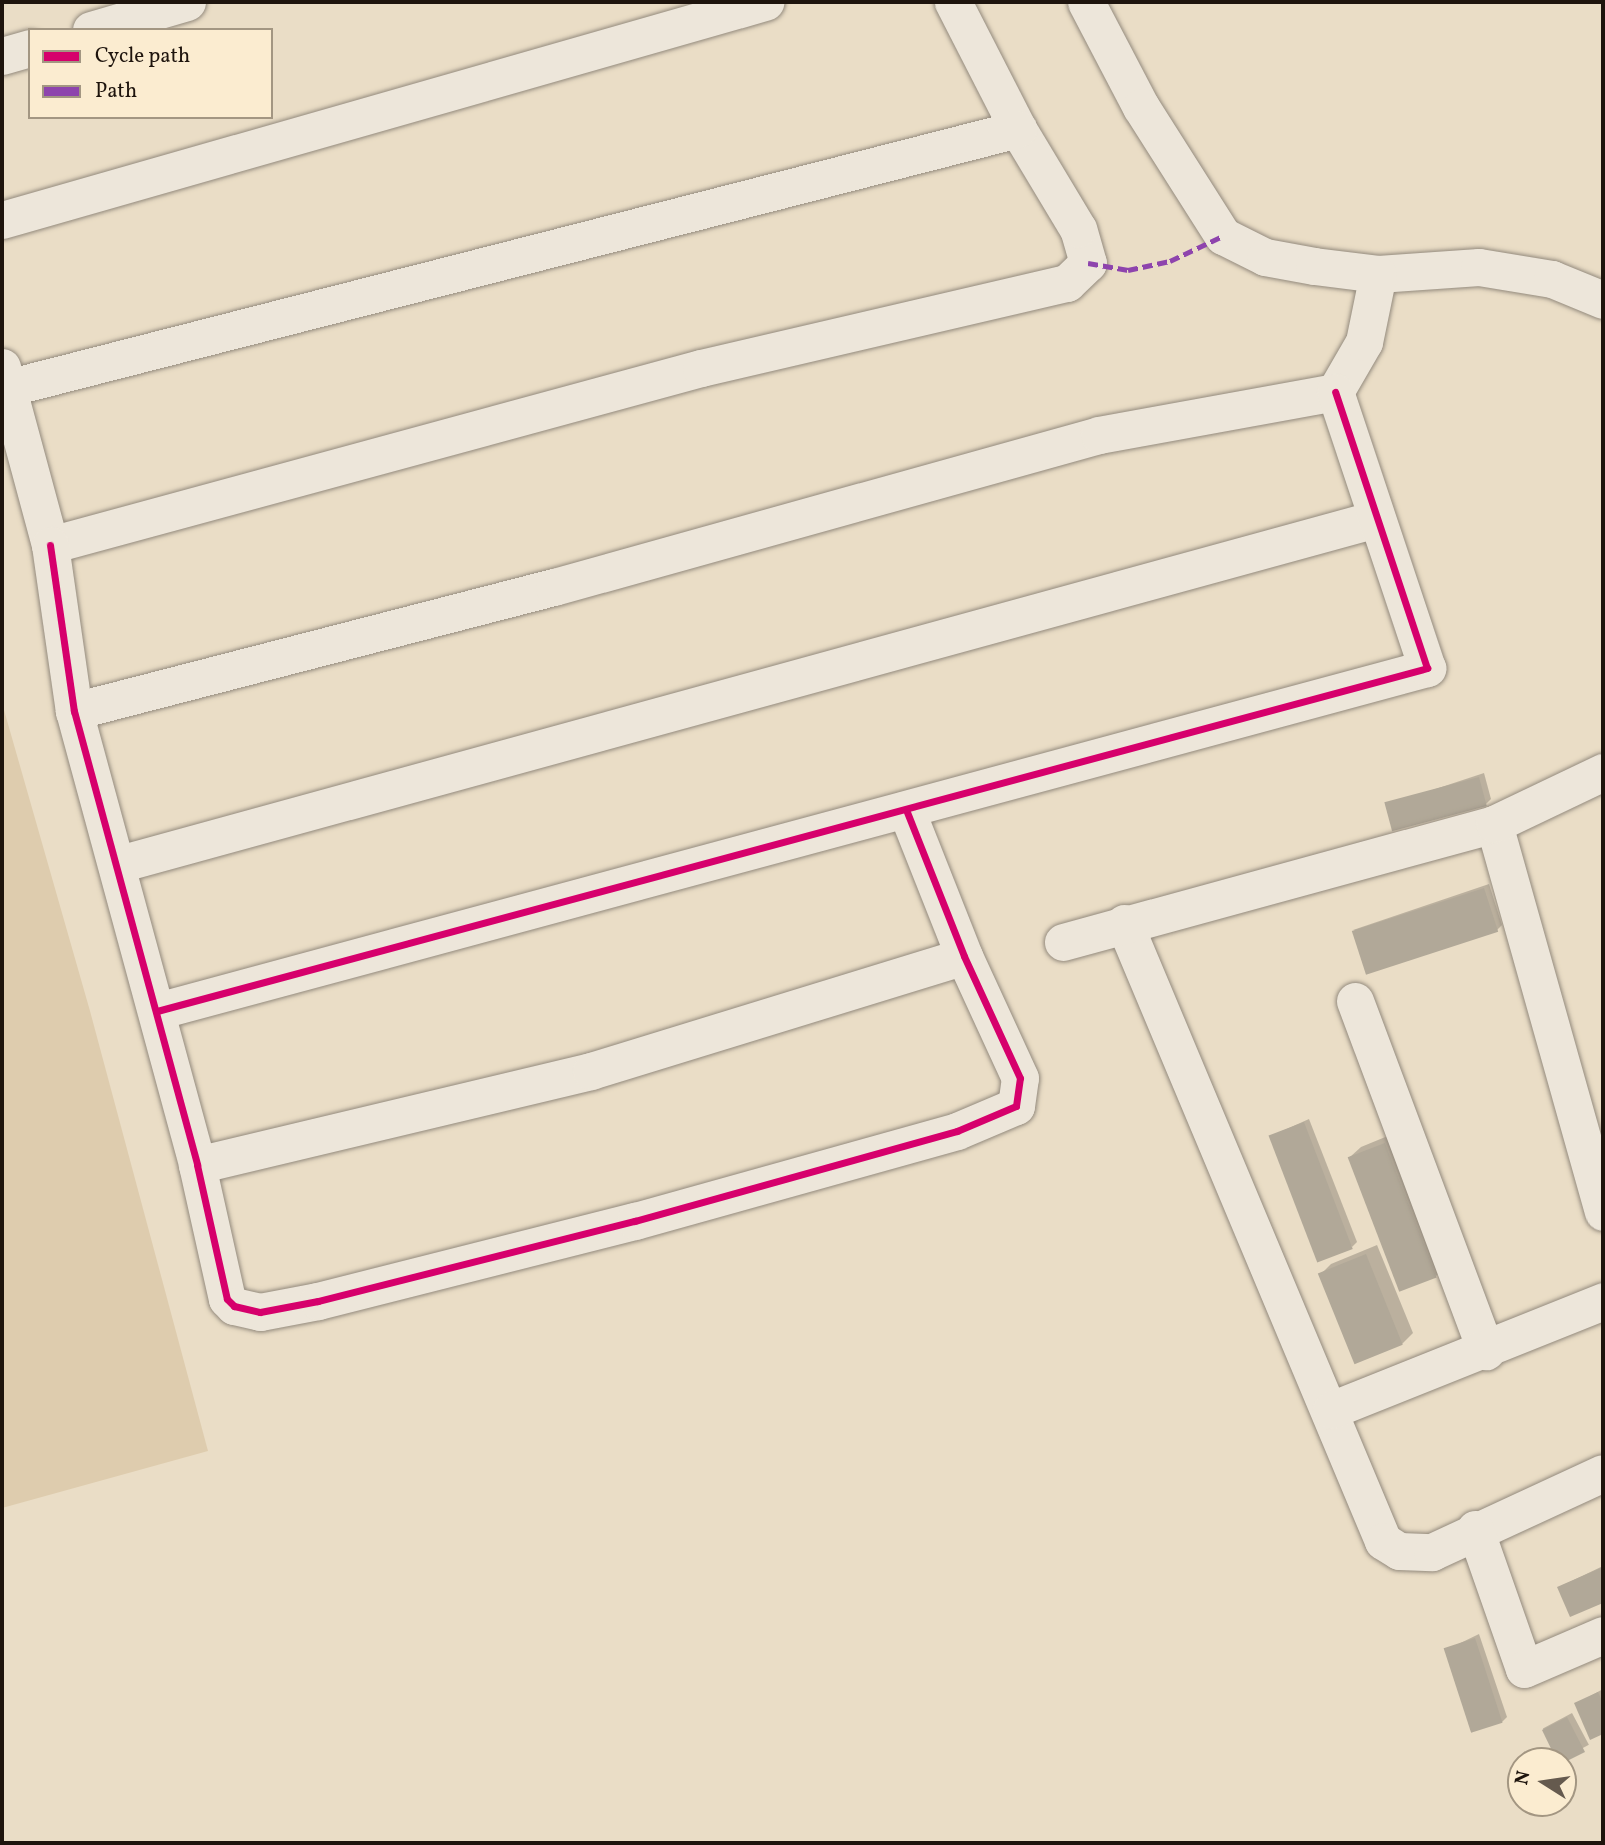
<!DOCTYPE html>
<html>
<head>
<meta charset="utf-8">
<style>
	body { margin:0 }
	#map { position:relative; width:1605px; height:1845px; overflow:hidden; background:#eaddc6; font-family:Vollkorn,serif }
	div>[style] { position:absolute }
	.green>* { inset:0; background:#deccae }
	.shadow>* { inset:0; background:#0003; transform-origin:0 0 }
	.building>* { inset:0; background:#b1a898; transform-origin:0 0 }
	.roads { filter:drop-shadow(0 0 2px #938a7d) drop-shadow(0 0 2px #938a7d) }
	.minor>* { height:37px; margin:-18.5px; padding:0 18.5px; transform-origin:18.5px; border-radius:18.5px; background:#ede6da }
	.quiet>* { height:5px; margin-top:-2.5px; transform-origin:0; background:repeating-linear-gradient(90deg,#8e44ad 0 10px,transparent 0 15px) }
	.cycleway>* { height:7px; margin:-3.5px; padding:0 3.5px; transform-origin:3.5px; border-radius:3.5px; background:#d6006c }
	span { translate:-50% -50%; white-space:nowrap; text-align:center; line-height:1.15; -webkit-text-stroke:6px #fbecd0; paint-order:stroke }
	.frame { position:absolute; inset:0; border:4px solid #1e140d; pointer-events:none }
	.legend { position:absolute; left:28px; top:28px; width:245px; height:91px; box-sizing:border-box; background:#fbecd0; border:2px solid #a39682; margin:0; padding:9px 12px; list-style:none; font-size:21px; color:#1e140d }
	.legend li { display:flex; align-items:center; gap:14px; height:35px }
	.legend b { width:35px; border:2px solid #a39682 }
	.north { position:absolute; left:1507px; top:1747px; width:70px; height:70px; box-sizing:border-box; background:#fbecd0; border:2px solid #a39682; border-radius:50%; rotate:282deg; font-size:19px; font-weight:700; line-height:28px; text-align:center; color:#1e140d }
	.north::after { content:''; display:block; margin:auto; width:24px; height:32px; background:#655a4e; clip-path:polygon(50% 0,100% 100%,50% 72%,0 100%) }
</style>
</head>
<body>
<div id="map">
	<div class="green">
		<i style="clip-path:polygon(2px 703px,90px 1011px,208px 1451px,2px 1508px)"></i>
	</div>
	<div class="shadow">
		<i style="clip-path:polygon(1484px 773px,1491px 799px,1486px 804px,1387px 805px)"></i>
		<i style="clip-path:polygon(1489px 884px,1502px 925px,1497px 930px,1353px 930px)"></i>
		<i style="clip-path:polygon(1309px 1119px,1357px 1242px,1352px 1247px,1271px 1136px)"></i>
		<i style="clip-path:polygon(1395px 1133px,1447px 1265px,1436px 1276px,1350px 1157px,1361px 1147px)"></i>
		<i style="clip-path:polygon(1377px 1245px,1413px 1333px,1402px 1344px,1320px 1275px,1331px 1264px)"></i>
		<i style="clip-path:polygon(1603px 1566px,1603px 1601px,1571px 1614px,1559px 1587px)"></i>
		<i style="clip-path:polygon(1479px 1634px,1507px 1717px,1502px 1722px,1446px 1650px)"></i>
		<i style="clip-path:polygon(1603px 1689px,1603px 1732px,1591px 1738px,1576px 1704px)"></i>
		<i style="left:1572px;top:1713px;width:36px;height:33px;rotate:62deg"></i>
	</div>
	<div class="building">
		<i style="left:1479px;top:777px;width:30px;height:98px;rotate:75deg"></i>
		<i style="left:1484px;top:888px;width:46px;height:139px;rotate:72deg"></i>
		<i style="left:1304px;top:1122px;width:136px;height:38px;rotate:69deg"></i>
		<i style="left:1385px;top:1143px;width:144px;height:40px;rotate:69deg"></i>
		<i style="left:1366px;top:1254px;width:98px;height:52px;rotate:68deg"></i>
		<i style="clip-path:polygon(1603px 1567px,1603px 1603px,1570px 1617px,1557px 1587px)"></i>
		<i style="left:1475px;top:1638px;width:89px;height:33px;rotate:72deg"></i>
		<i style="clip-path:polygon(1598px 1692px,1603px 1703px,1603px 1734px,1590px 1740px,1574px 1703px)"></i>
		<i style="clip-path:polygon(1567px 1717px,1585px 1752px,1563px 1763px,1557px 1761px,1542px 1730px)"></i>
	</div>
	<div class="roads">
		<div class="minor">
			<i style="left:1086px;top:2px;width:119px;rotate:62.4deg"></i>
			<i style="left:1141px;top:107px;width:153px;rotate:57.6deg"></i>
			<i style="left:1223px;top:236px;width:47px;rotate:26.6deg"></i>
			<i style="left:1265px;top:257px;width:50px;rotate:10.4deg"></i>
			<i style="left:1314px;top:266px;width:64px;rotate:7.1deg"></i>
			<i style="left:1378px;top:274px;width:101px;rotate:-4deg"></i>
			<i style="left:1479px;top:267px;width:74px;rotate:9.3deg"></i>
			<i style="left:1552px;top:279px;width:55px;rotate:22.4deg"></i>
			<i style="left:91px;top:30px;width:100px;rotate:-16.3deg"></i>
			<i style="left:2px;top:56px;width:29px;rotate:-16deg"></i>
			<i style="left:2px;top:220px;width:794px;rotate:-15.95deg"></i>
			<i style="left:2px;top:367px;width:184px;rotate:74.9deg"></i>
			<i style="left:50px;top:545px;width:675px;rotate:-15.21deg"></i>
			<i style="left:701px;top:368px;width:376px;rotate:-13.1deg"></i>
			<i style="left:1067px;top:283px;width:29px;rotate:-44deg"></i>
			<i style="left:1088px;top:263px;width:35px;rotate:-106deg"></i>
			<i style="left:1078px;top:229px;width:117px;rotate:-121deg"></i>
			<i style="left:1018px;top:129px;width:143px;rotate:-117.1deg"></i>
			<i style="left:7px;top:388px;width:1044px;rotate:-14.37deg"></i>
			<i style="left:50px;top:545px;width:168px;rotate:81.8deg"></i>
			<i style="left:74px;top:711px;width:470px;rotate:74.8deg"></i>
			<i style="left:197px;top:1165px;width:137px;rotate:77.4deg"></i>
			<i style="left:227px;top:1299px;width:10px;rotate:45deg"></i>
			<i style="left:234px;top:1306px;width:27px;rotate:13deg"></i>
			<i style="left:260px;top:1312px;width:59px;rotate:-10.7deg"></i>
			<i style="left:318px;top:1301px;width:327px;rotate:-14.2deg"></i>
			<i style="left:635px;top:1221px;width:334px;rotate:-15.6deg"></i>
			<i style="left:957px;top:1131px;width:64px;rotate:-23deg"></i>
			<i style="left:1016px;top:1106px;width:28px;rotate:-82deg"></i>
			<i style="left:1020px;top:1078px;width:134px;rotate:-114.7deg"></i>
			<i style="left:964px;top:956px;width:155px;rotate:-111.6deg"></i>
			<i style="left:74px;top:711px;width:496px;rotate:-14.5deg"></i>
			<i style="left:554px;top:587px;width:566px;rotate:-15.58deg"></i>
			<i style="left:1099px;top:435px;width:240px;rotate:-10.3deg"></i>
			<i style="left:1335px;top:392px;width:58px;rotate:-59.9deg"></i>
			<i style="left:1364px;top:342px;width:69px;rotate:-78.4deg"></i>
			<i style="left:1494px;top:824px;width:403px;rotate:74.3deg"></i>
			<i style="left:119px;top:864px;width:1303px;rotate:-15.35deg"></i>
			<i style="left:1124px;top:923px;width:670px;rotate:67.26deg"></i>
			<i style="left:1383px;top:1541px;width:19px;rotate:32deg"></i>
			<i style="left:1399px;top:1551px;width:33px;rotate:2deg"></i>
			<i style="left:1432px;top:1552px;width:188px;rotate:-24.8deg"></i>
			<i style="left:1063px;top:942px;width:447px;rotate:-15.3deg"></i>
			<i style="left:1494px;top:824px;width:121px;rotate:-25.5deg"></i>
			<i style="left:1355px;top:1001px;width:374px;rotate:69.5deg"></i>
			<i style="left:157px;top:1011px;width:1316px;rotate:-15.11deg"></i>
			<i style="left:1427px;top:668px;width:291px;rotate:-108.4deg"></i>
			<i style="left:197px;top:1165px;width:405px;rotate:-13.4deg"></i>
			<i style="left:591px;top:1071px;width:390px;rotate:-17.1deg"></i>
			<i style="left:1331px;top:1410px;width:293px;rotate:-21.8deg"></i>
			<i style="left:1475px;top:1529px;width:148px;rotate:70.7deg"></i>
			<i style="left:1524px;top:1669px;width:86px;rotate:-23.3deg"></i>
		</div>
	</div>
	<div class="quiet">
		<i style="left:1088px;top:263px;width:41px;rotate:9.9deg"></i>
		<i style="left:1128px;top:270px;width:43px;rotate:-12.1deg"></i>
		<i style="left:1170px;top:261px;width:59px;rotate:-25.3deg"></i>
	</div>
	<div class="cycleway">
		<i style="left:50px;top:545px;width:168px;rotate:81.8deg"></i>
		<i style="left:74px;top:711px;width:470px;rotate:74.8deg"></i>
		<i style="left:197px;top:1165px;width:137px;rotate:77.4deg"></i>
		<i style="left:227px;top:1299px;width:10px;rotate:45deg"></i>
		<i style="left:234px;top:1306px;width:27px;rotate:13deg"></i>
		<i style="left:260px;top:1312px;width:59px;rotate:-10.7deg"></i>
		<i style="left:318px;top:1301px;width:327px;rotate:-14.2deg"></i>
		<i style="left:635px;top:1221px;width:334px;rotate:-15.6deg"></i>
		<i style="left:957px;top:1131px;width:64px;rotate:-23deg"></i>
		<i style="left:1016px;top:1106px;width:28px;rotate:-82deg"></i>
		<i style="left:1020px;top:1078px;width:134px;rotate:-114.7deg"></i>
		<i style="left:964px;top:956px;width:155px;rotate:-111.6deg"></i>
		<i style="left:157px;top:1011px;width:1316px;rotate:-15.11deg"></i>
		<i style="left:1427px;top:668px;width:291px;rotate:-108.4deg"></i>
	</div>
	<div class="frame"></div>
	<ul class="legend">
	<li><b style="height:9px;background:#d6006c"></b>Cycle path</li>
	<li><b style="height:9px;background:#8e44ad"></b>Path</li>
	</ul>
	<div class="north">N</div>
</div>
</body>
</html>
